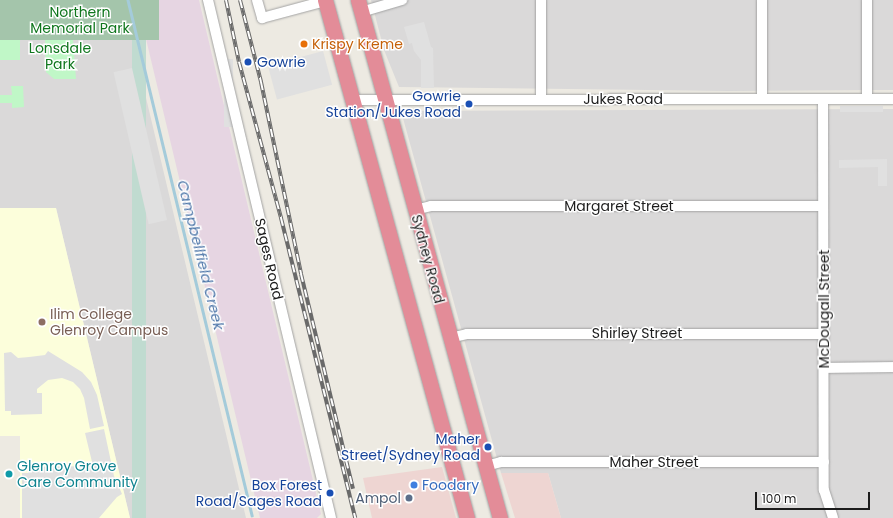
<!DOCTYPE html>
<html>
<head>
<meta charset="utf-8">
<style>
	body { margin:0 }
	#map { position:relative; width:893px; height:518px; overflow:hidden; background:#edeae2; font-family:Poppins,sans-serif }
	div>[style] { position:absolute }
	.residential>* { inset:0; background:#dad9d9 }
	.commercial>* { inset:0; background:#eed5d2 }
	.industrial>* { inset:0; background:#e6d5e2 }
	.education>* { inset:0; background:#fcfedb }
	.wetland>* { inset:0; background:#c0dbd0; transform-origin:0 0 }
	.cemetery>* { inset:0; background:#a4c5ab; transform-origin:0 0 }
	.park>* { inset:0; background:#c0f7c7; transform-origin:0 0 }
	.parking>* { inset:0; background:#e0e0e0; transform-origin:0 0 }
	.stream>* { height:2.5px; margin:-1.25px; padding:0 1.25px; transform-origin:1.25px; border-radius:1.25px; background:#a4cbda }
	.roads { filter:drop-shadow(0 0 1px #a3a3a3) drop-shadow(0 0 1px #a3a3a3) }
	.minor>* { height:10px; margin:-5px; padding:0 5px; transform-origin:5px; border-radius:5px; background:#fff }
	.highway>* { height:15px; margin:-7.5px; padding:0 7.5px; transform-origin:7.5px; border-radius:7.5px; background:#e38c98 }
	.rail>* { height:4px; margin-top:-2px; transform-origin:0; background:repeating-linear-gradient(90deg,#fff 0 8px,#6a6a6a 0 16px); box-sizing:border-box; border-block:1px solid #6a6a6a }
	.dots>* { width:11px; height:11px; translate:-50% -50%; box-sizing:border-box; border:2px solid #fff; border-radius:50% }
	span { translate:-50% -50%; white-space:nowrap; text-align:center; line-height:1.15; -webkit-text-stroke:3px #fff; paint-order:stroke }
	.park-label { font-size:14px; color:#0f761d }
	.food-label { font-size:14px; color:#c56008 }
	.left { translate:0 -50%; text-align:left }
	.transit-label { font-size:14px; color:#164399 }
	.right { translate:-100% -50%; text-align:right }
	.street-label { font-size:14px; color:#1c1c1c }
	.education-label { font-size:14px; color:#785e54 }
	.culture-label { font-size:14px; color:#0d838f }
	.shop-label { font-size:14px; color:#366cbe }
	.service-label { font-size:14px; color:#4e5e75 }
	.water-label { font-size:15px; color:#4d75a8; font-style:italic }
	.scale { position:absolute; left:755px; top:492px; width:115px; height:18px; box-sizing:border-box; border:2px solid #1c1c1c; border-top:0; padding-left:5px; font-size:12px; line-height:14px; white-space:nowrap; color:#1c1c1c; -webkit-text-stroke:3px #fff; paint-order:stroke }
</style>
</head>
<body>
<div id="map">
	<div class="residential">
		<i style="clip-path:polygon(371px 0,893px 0,893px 90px,729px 91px,399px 87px,384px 50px)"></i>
		<i style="clip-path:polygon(132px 39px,246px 518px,130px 518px,56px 208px,0 208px,0 40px)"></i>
		<i style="clip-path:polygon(893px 109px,893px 518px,561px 518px,548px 473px,501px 473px,401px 111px)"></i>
	</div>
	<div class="commercial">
		<i style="clip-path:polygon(442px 467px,456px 518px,372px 518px,363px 478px)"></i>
		<i style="clip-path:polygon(501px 473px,548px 473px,561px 518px,515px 518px)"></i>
	</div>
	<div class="industrial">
		<i style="clip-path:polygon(159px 0,199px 0,321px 514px,317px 518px,260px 518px,146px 39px,159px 39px)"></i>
	</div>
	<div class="education">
		<i style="clip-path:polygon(0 208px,56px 208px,130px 518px,20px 518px,20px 436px,0 436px)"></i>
	</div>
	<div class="wetland">
		<i style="left:132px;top:39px;width:14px;height:492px"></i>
	</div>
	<div class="cemetery">
		<i style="left:0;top:0;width:159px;height:40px"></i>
	</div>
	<div class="park">
		<i style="left:0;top:40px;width:20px;height:20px"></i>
		<i style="clip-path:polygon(45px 40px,73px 40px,76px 79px,54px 79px,46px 72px)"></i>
		<i style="clip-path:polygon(11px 86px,23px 86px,24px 107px,12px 108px,12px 103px,0 103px,0 95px,12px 95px)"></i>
	</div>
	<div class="parking">
		<i style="clip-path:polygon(424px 22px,431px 47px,433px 48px,434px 88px,421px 88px,421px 60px,414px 51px,412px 43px,409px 44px,404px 27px)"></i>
		<i style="left:323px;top:51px;width:35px;height:57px;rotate:75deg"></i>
		<i style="left:224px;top:59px;width:9px;height:68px"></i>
		<i style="left:132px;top:68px;width:156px;height:19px;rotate:77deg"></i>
		<i style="left:840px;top:106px;width:43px;height:6px"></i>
		<i style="clip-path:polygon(887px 159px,887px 186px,878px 186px,878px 167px,839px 168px,839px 160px)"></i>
		<i style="clip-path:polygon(48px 351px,82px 372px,91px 382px,97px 395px,104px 426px,90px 429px,84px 398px,80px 389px,73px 382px,62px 378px,48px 380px,37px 389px,37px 393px,42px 393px,42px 414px,11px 415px,11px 411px,5px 411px,4px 353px,11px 352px,18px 358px,29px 357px,45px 355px)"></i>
		<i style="clip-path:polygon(104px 429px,114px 476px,122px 494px,117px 497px,99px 518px,22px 518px,22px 473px,28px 473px,28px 467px,93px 466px,85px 433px)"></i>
	</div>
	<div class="stream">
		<i style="left:128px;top:0;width:530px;rotate:76.46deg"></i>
	</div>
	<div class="roads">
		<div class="minor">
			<i style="left:208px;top:0;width:532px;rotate:76.64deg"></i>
			<i style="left:257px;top:0;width:19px;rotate:74deg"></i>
			<i style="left:262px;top:18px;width:65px;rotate:-15.1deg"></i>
			<i style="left:762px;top:0;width:99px;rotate:90deg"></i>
			<i style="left:867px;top:0;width:99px;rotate:90deg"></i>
			<i style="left:361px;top:12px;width:43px;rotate:-16.3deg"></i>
			<i style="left:541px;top:99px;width:99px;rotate:-90deg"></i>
			<i style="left:823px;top:99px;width:391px;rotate:89.9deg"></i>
			<i style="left:824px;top:490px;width:29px;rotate:72deg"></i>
			<i style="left:353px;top:100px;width:540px;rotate:-0.11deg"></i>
			<i style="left:415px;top:210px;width:16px;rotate:-14deg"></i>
			<i style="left:431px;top:206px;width:392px"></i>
			<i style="left:450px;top:338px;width:17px;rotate:-13deg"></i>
			<i style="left:467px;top:334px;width:357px"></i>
			<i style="left:824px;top:368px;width:69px;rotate:-0.8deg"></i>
			<i style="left:486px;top:466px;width:16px;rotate:-15deg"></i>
			<i style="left:501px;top:462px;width:323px"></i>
		</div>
		<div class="highway">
			<i style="left:325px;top:0;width:537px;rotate:74.67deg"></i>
			<i style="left:358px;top:0;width:537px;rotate:74.67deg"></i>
		</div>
	</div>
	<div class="rail">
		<i style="left:226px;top:0;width:63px;rotate:78.2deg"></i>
		<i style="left:239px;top:62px;width:162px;rotate:74.9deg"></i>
		<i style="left:281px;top:218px;width:309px;rotate:76.1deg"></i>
		<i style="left:240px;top:0;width:85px;rotate:75.6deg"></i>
		<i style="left:261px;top:82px;width:196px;rotate:78.2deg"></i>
		<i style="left:301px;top:274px;width:221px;rotate:76.4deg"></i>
	</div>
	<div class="dots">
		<i style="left:304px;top:44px;background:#e8710a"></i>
		<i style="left:248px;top:62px;background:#1a4fb4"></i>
		<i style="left:469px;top:104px;background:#1a4fb4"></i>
		<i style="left:42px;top:322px;background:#8d6e63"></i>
		<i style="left:488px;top:447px;background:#1a4fb4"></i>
		<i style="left:9px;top:474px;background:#0f9aa8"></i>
		<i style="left:414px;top:485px;background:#3f7fe0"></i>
		<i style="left:330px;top:493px;background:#1a4fb4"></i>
		<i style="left:409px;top:498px;background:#5c6f8a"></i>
	</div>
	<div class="park-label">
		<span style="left:80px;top:20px">Northern<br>Memorial Park</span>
		<span style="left:60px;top:56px">Lonsdale<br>Park</span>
	</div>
	<div class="food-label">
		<span class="left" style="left:312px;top:44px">Krispy Kreme</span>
	</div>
	<div class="transit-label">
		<span class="left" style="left:257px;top:62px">Gowrie</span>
		<span class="right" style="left:461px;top:104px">Gowrie<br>Station/Jukes Road</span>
		<span class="right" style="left:480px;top:447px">Maher<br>Street/Sydney Road</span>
		<span class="right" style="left:322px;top:493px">Box Forest<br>Road/Sages Road</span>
	</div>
	<div class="street-label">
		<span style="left:623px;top:99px">Jukes Road</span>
		<span style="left:619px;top:206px">Margaret Street</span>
		<span style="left:269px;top:259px;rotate:77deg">Sages Road</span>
		<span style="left:428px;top:259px;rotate:75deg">Sydney Road</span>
		<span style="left:824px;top:309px;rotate:-90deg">McDougall Street</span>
		<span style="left:637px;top:333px">Shirley Street</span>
		<span style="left:654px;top:462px">Maher Street</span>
	</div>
	<div class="education-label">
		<span class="left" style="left:50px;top:322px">Ilim College<br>Glenroy Campus</span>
	</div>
	<div class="culture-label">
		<span class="left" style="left:17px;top:474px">Glenroy Grove<br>Care Community</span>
	</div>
	<div class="shop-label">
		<span class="left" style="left:422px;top:485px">Foodary</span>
	</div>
	<div class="service-label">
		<span class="right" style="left:401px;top:498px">Ampol</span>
	</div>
	<div class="water-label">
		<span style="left:201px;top:255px;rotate:76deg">Campbellfield Creek</span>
	</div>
	<div class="scale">100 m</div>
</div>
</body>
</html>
